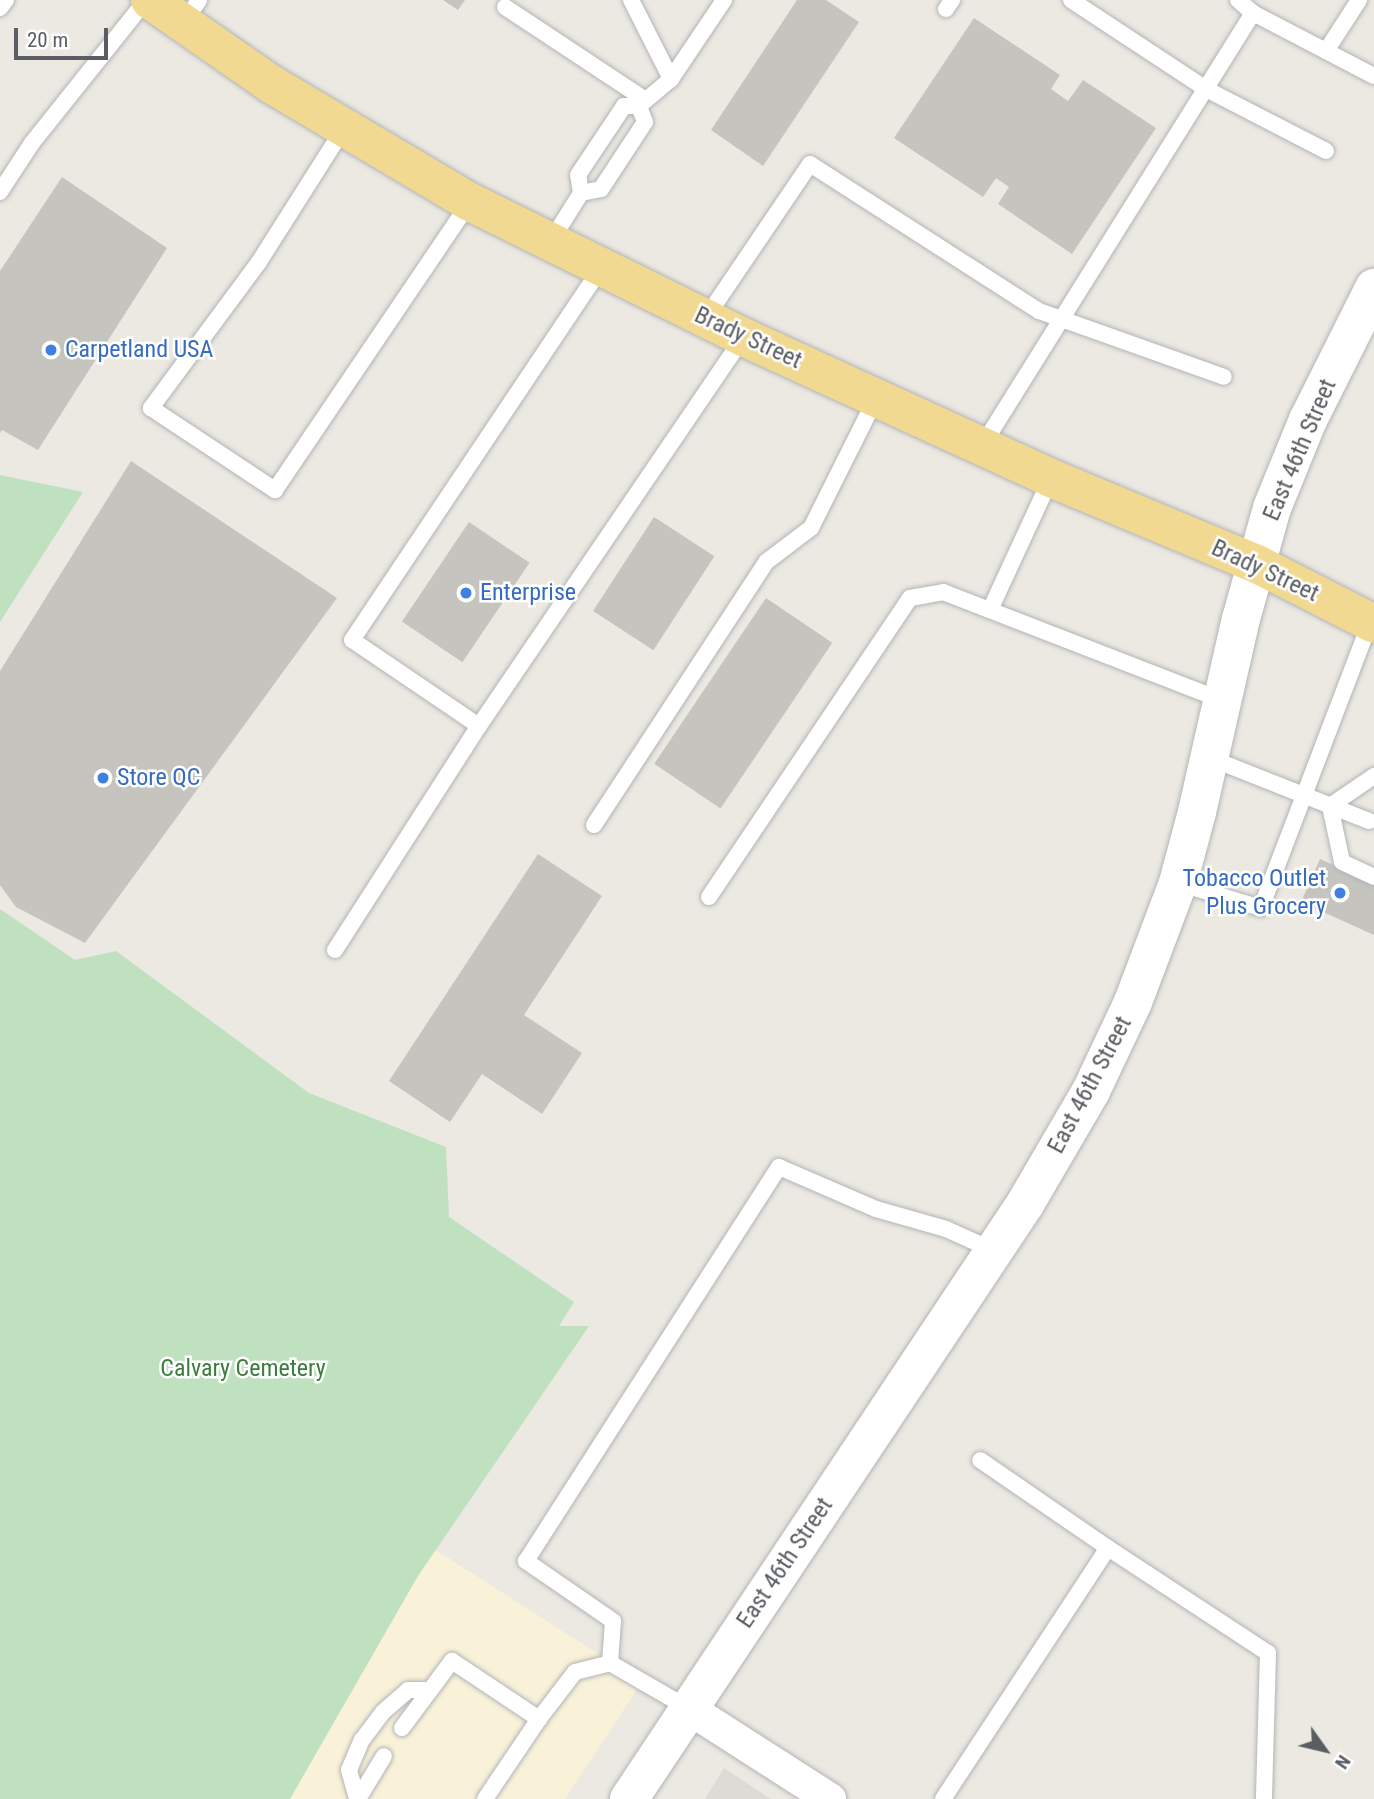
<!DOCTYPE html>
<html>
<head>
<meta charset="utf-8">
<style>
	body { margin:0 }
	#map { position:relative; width:1374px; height:1799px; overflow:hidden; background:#ebe9e1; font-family:"Roboto Condensed",sans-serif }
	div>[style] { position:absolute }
	.commercial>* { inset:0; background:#faf2d8 }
	.industrial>* { inset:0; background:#dddbd6 }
	.green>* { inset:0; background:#c0e1c0 }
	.building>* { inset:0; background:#c6c4be; transform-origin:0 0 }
	.roads { filter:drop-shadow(0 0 2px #b2b4b8) drop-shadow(0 0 2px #b2b4b8) }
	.lane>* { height:16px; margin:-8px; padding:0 8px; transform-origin:8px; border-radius:8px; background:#fff }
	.street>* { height:32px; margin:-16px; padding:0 16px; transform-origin:16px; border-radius:16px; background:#fff }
	.secondary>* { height:38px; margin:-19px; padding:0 19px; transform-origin:19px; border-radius:19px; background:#fff }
	.highway>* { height:38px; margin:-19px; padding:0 19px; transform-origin:19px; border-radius:19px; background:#f2d992 }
	.dots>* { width:19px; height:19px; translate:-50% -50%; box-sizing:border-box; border:4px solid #fff; border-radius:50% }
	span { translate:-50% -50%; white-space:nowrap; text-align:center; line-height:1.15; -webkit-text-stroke:5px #fff; paint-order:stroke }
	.street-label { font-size:24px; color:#5a5d61 }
	.shop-label { font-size:24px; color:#366cbe }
	.left { translate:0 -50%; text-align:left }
	.right { translate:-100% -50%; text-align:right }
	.park-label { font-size:24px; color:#3c7d3f }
	.north { position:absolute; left:1290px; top:1715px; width:70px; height:70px; -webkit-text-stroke:5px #fff; paint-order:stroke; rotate:124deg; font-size:19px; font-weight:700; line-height:28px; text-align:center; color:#5a5d61 }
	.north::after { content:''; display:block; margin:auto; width:24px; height:32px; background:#5a5d61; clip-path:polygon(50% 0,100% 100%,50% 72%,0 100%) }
	.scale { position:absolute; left:14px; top:28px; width:94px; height:32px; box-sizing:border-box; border:4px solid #5a5d61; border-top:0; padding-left:9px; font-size:21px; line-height:24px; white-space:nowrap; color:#5a5d61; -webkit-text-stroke:5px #fff; paint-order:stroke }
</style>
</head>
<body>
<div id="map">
	<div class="commercial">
		<i style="clip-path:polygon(420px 1540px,642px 1682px,565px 1799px,253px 1799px)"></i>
	</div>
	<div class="industrial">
		<i style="clip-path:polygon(724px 1768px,771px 1799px,705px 1799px)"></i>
	</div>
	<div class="green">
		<i style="clip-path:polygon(0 475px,83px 492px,0 622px)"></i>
		<i style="clip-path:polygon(0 909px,75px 960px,116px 951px,309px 1093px,446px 1147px,449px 1217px,574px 1302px,559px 1326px,589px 1326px,418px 1576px,290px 1799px,0 1799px)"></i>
	</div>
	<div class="building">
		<i style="clip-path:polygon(443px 0,465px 0,458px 10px)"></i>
		<i style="clip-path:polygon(797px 0,826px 0,859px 22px,763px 166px,711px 130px)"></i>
		<i style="clip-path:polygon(974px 18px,1060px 75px,1051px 89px,1068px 101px,1083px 80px,1156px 128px,1072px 254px,998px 204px,1009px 187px,996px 178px,983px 197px,894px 138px)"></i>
		<i style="clip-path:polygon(62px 177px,167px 248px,38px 450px,2px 430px,0 433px,0 271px)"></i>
		<i style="clip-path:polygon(131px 461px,337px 598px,85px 943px,16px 907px,0 885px,0 671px)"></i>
		<i style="left:654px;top:517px;width:72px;height:112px;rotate:33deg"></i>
		<i style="left:469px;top:522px;width:73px;height:120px;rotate:34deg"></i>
		<i style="left:766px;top:598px;width:80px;height:200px;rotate:34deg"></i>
		<i style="clip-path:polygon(538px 854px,602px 896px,524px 1015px,582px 1053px,542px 1114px,482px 1074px,450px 1122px,389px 1081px)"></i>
		<i style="clip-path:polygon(1320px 859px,1374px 883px,1374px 935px,1301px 902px)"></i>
	</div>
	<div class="roads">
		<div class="lane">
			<i style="left:631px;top:0;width:89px;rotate:63.1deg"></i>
			<i style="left:1071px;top:0;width:162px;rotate:33.4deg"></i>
			<i style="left:1206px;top:89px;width:135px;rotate:27.3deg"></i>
			<i style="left:1238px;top:0;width:20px;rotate:41deg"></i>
			<i style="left:1253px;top:13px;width:136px;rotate:27.5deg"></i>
			<i style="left:505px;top:7px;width:167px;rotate:33.5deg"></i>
			<i style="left:0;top:8px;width:10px;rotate:-53deg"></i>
			<i style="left:946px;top:9px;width:11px;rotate:-56deg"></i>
			<i style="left:183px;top:23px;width:28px;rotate:-55deg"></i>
			<i style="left:1326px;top:51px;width:61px;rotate:-57.1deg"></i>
			<i style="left:639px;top:106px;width:42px;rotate:-40.2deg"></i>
			<i style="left:671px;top:79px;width:95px;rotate:-56.1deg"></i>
			<i style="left:344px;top:128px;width:159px;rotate:122.4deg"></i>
			<i style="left:259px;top:262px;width:182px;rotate:126.5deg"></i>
			<i style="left:151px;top:408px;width:149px;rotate:33.5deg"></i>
			<i style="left:275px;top:490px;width:348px;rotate:-55.9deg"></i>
			<i style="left:0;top:192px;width:59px;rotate:-56.9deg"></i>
			<i style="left:32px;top:143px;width:183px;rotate:-51.4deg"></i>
			<i style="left:581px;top:193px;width:20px;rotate:-11deg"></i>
			<i style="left:601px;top:189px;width:80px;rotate:-56.7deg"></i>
			<i style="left:645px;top:122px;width:17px;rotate:-111deg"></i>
			<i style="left:551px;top:241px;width:57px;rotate:-58deg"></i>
			<i style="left:581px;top:193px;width:18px;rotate:-99deg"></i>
			<i style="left:578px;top:175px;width:83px;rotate:-56.3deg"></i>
			<i style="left:624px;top:106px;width:15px"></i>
			<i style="left:705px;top:319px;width:187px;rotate:-55.9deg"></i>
			<i style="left:810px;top:164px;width:272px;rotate:32.7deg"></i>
			<i style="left:1039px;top:311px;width:196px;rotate:19.6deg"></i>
			<i style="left:982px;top:446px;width:511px;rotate:-57.96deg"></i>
			<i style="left:990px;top:610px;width:145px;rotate:-65.2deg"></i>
			<i style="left:479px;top:726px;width:153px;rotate:-145.9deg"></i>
			<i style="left:352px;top:640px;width:448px;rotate:-56.2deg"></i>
			<i style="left:1210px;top:758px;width:171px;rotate:21.6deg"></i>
			<i style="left:1374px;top:776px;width:53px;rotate:145.7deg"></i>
			<i style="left:1330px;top:806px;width:57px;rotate:77.9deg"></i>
			<i style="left:1342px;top:862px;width:35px;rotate:25deg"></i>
			<i style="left:594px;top:825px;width:314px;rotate:-56.8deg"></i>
			<i style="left:766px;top:562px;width:56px;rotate:-37.1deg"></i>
			<i style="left:811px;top:528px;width:145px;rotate:-63.4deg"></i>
			<i style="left:1178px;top:883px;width:87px;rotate:16.8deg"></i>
			<i style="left:1261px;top:908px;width:306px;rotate:-69.1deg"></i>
			<i style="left:709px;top:897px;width:360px;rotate:-56.1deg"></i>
			<i style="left:910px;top:598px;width:34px;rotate:-10deg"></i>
			<i style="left:943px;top:592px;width:301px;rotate:21.2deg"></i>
			<i style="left:335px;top:950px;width:266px;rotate:-57.3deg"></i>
			<i style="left:479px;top:726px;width:470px;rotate:-55.8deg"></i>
			<i style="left:1108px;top:1548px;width:191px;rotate:33.3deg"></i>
			<i style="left:1268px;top:1653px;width:146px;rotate:91.6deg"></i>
			<i style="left:610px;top:1663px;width:42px;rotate:-85.9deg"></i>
			<i style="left:613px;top:1621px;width:106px;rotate:-145.4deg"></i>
			<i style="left:526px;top:1561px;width:468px;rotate:-57.3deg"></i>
			<i style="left:779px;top:1167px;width:106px;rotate:23.4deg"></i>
			<i style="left:876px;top:1209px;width:73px;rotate:15.9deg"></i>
			<i style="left:946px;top:1229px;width:51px;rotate:24.1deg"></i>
			<i style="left:402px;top:1728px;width:84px;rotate:-53.3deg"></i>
			<i style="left:452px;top:1661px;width:105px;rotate:33.7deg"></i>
			<i style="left:539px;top:1719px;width:59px;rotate:-52.5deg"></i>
			<i style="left:575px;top:1672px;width:36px;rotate:-14deg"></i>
			<i style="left:610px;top:1663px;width:90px;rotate:30deg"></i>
			<i style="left:357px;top:1798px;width:29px;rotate:-106deg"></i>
			<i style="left:349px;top:1770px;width:33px;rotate:-67deg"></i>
			<i style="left:362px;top:1740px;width:35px;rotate:-53deg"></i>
			<i style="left:383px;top:1712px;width:33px;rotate:-41deg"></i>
			<i style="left:408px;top:1690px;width:22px"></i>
			<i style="left:358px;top:1799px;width:50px;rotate:-58.8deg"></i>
			<i style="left:485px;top:1799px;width:97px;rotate:-56deg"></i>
			<i style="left:943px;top:1799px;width:300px;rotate:-56.7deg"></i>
			<i style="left:1108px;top:1548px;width:155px;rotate:-145.5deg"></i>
		</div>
		<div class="street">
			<i style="left:688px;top:1708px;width:169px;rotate:32.7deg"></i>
		</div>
		<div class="secondary">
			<i style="left:629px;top:1799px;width:715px;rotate:-56.35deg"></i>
			<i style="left:1025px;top:1204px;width:131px;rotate:-59.7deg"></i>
			<i style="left:1091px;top:1091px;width:98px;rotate:-64.7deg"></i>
			<i style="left:1133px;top:1002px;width:127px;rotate:-69.3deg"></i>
			<i style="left:1178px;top:883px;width:73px;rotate:-75deg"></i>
			<i style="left:1197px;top:812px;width:198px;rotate:-77.2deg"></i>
			<i style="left:1241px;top:619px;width:115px;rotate:-74.4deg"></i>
			<i style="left:1272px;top:508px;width:95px;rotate:-67.8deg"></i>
			<i style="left:1308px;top:420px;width:148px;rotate:-63.4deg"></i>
		</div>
		<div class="highway">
			<i style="left:150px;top:0;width:147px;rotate:34.8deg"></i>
			<i style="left:271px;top:84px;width:231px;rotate:30.7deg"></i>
			<i style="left:470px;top:202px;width:305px;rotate:26.3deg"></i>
			<i style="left:743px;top:337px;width:339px;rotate:24.6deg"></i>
			<i style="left:1051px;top:478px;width:223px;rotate:22.7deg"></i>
			<i style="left:1257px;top:564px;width:131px;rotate:27.1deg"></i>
		</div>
	</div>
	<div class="dots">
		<i style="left:51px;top:350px;background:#3f7fe0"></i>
		<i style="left:466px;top:593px;background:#3f7fe0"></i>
		<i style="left:103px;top:778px;background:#3f7fe0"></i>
		<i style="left:1340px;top:893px;background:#3f7fe0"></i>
	</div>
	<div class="street-label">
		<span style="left:748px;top:338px;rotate:25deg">Brady Street</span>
		<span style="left:1300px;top:450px;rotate:-67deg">East 46th Street</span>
		<span style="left:1265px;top:571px;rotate:25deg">Brady Street</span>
		<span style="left:1090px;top:1085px;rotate:-62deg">East 46th Street</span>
		<span style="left:785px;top:1563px;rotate:-56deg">East 46th Street</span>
	</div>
	<div class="shop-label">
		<span class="left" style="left:65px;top:350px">Carpetland USA</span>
		<span class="left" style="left:480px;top:593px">Enterprise</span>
		<span class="left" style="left:117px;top:778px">Store QC</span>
		<span class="right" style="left:1326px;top:893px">Tobacco Outlet<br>Plus Grocery</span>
	</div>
	<div class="park-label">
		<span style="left:243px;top:1369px">Calvary Cemetery</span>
	</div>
	<div class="north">N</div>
	<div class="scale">20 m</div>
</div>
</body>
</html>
